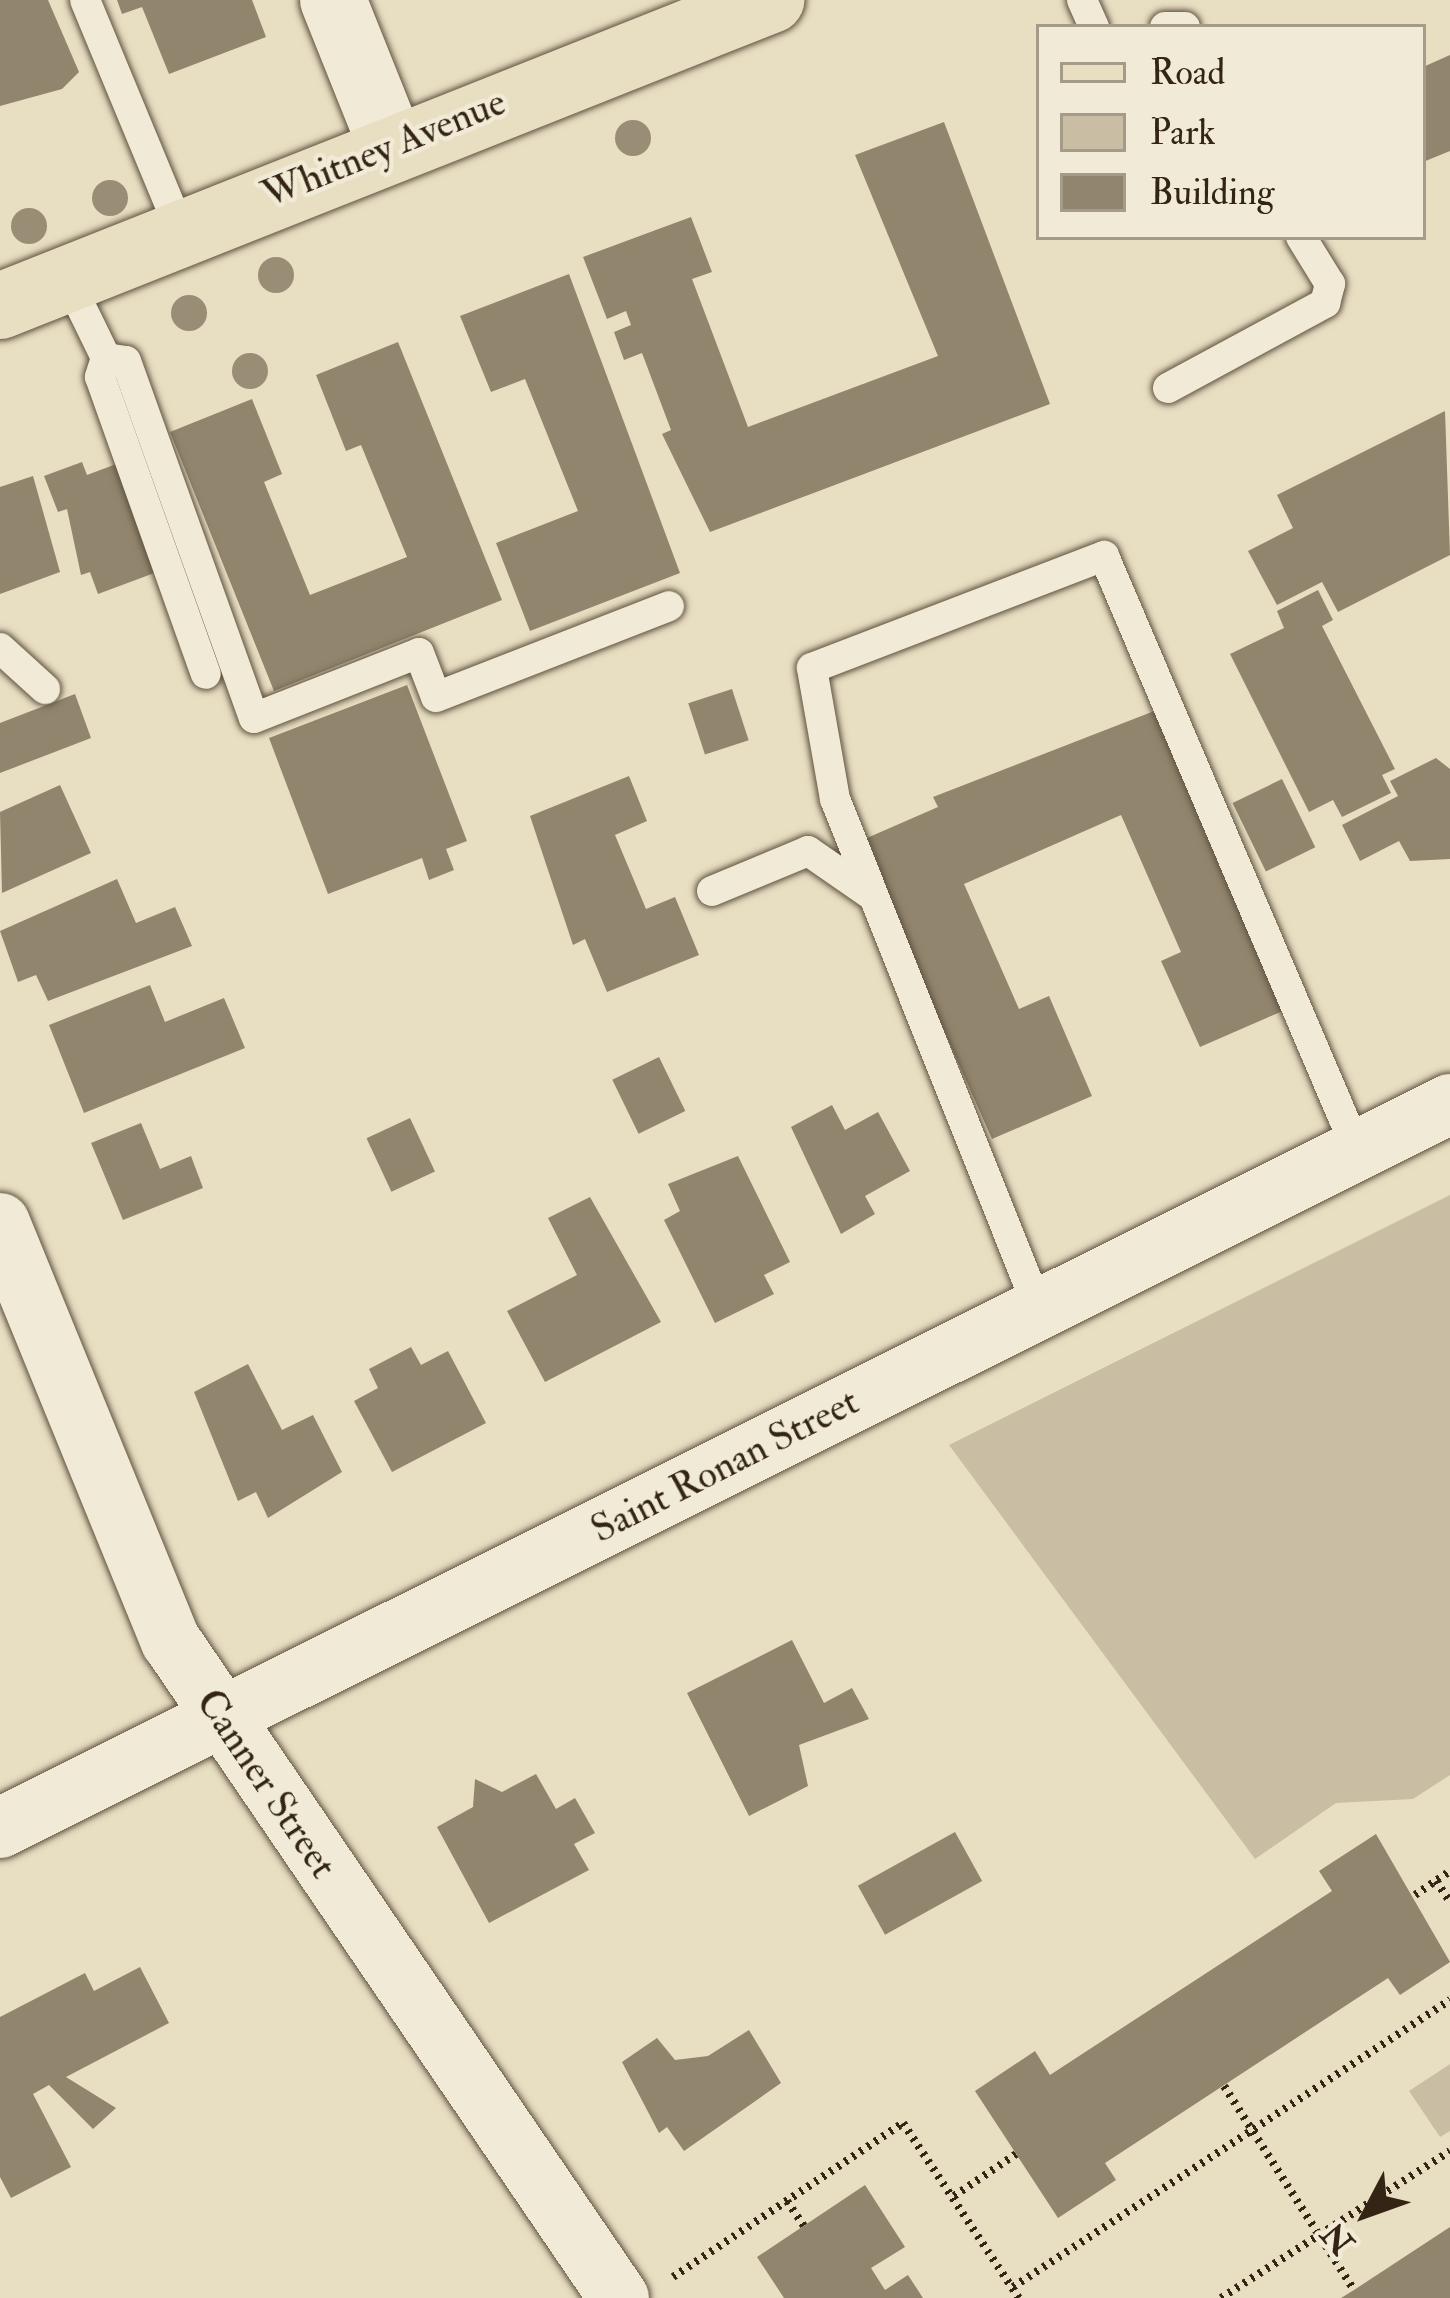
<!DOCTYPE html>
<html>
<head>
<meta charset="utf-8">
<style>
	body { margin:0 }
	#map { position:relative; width:1450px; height:2298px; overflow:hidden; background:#e8dec2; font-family:"IM FELL Double Pica",serif }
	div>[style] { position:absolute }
	.green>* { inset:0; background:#c9bea4 }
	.building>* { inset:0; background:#91856e; transform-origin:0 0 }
	.path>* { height:8px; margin-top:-4px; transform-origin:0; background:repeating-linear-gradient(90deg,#332413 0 3px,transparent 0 9px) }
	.roads { filter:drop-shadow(0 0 3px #60523f) drop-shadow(0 0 3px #60523f) }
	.service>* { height:30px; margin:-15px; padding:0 15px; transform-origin:15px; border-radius:15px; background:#f0ead7 }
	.minor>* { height:60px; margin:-30px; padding:0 30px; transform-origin:30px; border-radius:30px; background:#f0ead7 }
	.secondary>* { height:66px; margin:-33px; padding:0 33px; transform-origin:33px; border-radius:33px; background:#f0ead7 }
	.primary>* { height:66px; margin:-33px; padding:0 33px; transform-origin:33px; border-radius:33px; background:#e8dec2 }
	.trees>* { width:36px; height:36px; margin:-18px; border-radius:50%; background:#998d76 }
	span { translate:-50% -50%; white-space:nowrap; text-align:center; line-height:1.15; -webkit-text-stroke:9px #f0ead7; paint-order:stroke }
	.street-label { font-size:39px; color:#332413 }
	.legend { position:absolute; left:1036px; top:24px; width:390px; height:216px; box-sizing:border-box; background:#f0ead7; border:3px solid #a49b89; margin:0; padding:15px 21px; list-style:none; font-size:36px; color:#332413 }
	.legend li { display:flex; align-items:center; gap:24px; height:60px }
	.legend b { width:60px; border:3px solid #a49b89 }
	.north { position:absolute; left:1306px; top:2154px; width:120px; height:120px; -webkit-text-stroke:9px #f0ead7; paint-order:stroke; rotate:229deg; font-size:33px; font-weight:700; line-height:48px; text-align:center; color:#332413 }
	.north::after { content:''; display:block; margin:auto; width:42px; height:54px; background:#332413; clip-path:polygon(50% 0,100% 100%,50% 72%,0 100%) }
</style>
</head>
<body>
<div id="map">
	<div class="green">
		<i style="clip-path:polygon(1450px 1195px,1450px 1775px,1413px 1799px,1336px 1803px,1255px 1859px,949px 1445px)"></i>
		<i style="clip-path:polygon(1450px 2064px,1450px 2131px,1440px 2137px,1409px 2091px)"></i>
	</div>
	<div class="building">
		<i style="clip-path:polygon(0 0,48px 0,79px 72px,62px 89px,0 106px)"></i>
		<i style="clip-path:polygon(117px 0,252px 0,266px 37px,169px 74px,142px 7px,122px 14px)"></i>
		<i style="clip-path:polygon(1450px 55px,1450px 151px,1423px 162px,1423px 67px)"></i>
		<i style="clip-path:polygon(944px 122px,1050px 404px,710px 532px,662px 434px,671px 430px,642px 353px,624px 360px,614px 332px,631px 325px,626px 311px,607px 319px,583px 257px,691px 217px,712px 272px,692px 279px,748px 427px,938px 356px,855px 155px)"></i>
		<i style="clip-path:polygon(569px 274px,680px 573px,530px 631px,496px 543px,578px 511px,525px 379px,491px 392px,460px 316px)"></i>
		<i style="clip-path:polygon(398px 342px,502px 600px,274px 691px,170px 432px,252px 399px,282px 474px,264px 482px,310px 595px,407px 557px,361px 445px,346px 451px,316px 375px)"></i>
		<i style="clip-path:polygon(1445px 411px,1450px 555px,1338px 612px,1322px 582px,1277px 605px,1248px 551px,1293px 528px,1277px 495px)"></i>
		<i style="clip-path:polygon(82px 462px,87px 475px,119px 463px,157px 572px,98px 594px,90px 572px,81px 575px,67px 509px,58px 512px,44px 476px)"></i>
		<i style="clip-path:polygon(33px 476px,60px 572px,0 594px,0 487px)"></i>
		<i style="clip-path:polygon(1318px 590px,1333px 620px,1322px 626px,1395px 769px,1382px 775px,1391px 793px,1342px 817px,1333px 800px,1309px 812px,1230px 654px,1284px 628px,1277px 611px)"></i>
		<i style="clip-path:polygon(407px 685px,467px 841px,446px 849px,454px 870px,429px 880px,422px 858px,328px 894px,269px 738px)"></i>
		<i style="left:732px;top:689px;width:54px;height:46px;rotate:72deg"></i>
		<i style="clip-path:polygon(75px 694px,91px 738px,0 773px,0 723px)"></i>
		<i style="clip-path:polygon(1162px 708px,1294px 1006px,1200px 1047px,1161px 961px,1181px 952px,1121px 815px,964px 884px,1019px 1009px,1049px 996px,1092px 1096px,992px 1139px,860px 841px,938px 807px,933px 797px)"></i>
		<i style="clip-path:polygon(1436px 758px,1450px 769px,1450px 859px,1410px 861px,1399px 841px,1360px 861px,1342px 825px,1398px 796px,1390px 781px)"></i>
		<i style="clip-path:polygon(629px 776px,647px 821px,615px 835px,646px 909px,675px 897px,699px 955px,607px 992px,585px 939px,573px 945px,530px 816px)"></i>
		<i style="left:1282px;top:779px;width:76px;height:55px;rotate:64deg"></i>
		<i style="clip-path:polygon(60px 785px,91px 853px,2px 893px,0 812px)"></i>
		<i style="clip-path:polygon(117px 879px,136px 923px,175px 907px,192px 946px,48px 1001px,36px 975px,18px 982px,0 931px)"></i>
		<i style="clip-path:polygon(150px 985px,165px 1022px,224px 998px,245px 1048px,84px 1113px,49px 1025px)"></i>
		<i style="left:659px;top:1057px;width:60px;height:52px;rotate:64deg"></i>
		<i style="clip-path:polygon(832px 1105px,845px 1130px,878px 1112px,910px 1171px,865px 1196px,875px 1214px,841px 1234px,791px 1127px)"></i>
		<i style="left:410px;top:1118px;width:59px;height:48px;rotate:65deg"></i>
		<i style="clip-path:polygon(141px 1123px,160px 1169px,191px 1156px,203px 1188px,123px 1220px,91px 1143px)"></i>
		<i style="clip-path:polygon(738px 1156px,790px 1262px,764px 1275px,774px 1294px,715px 1323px,664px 1220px,680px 1211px,668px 1184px)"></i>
		<i style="clip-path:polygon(590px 1197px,661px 1322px,545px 1382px,507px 1311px,577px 1275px,548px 1218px)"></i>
		<i style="clip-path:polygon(411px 1347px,421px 1365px,448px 1351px,486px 1423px,392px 1472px,354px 1401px,378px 1388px,369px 1369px)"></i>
		<i style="clip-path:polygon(248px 1364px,282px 1430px,313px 1415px,342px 1472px,268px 1518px,256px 1492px,238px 1501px,194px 1392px)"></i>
		<i style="clip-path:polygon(792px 1640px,824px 1703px,852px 1688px,869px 1719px,799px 1745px,808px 1786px,749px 1816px,687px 1693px)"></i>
		<i style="clip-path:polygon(536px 1774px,556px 1809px,575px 1798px,595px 1833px,574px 1844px,589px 1870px,489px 1923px,437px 1827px,473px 1807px,475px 1779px,502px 1792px)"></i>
		<i style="left:955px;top:1832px;width:56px;height:111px;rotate:61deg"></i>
		<i style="clip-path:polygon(1376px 1834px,1450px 1962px,1400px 1995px,1388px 1978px,1105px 2163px,1116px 2180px,1058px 2218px,975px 2091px,1035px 2051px,1050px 2075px,1332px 1891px,1319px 1871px)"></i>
		<i style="clip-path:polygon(140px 1967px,169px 2023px,66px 2077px,116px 2108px,93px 2129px,49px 2085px,33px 2094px,71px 2167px,11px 2198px,0 2177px,0 2017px,85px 1973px,94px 1991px)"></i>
		<i style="clip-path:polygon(749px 2030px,781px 2083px,684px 2151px,667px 2127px,659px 2133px,622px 2062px,657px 2038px,675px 2060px,708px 2056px)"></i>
		<i style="clip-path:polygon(865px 2185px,905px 2247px,871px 2268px,885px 2290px,908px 2275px,923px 2298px,784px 2298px,757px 2257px)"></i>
		<i style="clip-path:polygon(1450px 2227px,1450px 2298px,1341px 2298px,1354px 2290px)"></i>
	</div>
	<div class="path">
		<i style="left:1436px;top:1881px;width:25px;rotate:56deg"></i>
		<i style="left:1415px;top:1895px;width:42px;rotate:-34.4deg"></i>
		<i style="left:1224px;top:2086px;width:242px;rotate:57.5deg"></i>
		<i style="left:954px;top:2196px;width:75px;rotate:-34.1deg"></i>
		<i style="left:787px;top:2201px;width:30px;rotate:56deg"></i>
		<i style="left:673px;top:2277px;width:277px;rotate:-33.8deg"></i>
		<i style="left:903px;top:2123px;width:210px;rotate:56.5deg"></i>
		<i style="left:1013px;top:2287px;width:523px;rotate:-33.29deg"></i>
		<i style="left:1221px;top:2298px;width:272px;rotate:-32.7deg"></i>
	</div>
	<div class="roads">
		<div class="service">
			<i style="left:85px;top:0;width:251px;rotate:67.5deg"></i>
			<i style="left:1082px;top:0;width:30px;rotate:66deg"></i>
			<i style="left:1165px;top:27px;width:20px"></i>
			<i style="left:67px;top:278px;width:89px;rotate:64deg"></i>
			<i style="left:106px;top:358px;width:20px;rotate:108deg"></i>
			<i style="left:100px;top:377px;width:315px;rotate:70.4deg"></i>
			<i style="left:106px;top:358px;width:20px;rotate:9deg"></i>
			<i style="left:126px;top:361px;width:379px;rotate:70.3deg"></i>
			<i style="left:254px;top:718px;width:177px;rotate:-21.5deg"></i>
			<i style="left:419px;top:653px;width:47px;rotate:68.9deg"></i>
			<i style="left:436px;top:697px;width:250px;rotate:-21.3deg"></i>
			<i style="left:1168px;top:388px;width:179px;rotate:-28.4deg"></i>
			<i style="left:1325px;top:303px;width:20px;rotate:-75deg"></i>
			<i style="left:1330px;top:284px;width:55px;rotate:-121.7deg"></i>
			<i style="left:0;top:648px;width:61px;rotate:42.3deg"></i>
			<i style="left:712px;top:891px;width:104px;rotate:-22.6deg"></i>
			<i style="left:808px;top:851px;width:79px;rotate:34.7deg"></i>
			<i style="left:1039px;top:1310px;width:550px;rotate:-111.76deg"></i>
			<i style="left:835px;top:799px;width:133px;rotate:-100deg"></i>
			<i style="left:812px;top:668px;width:313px;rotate:-21deg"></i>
			<i style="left:1104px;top:556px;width:646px;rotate:66.93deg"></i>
		</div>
		<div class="minor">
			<i style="left:0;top:1223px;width:452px;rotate:67.8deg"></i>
			<i style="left:171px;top:1641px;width:795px;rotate:55.71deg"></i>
			<i style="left:0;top:1828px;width:1621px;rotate:-26.53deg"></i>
		</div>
		<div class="secondary">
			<i style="left:333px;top:0;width:156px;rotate:68.2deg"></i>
		</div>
		<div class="primary">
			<i style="left:0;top:306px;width:830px;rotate:-21.65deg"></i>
		</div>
	</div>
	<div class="trees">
		<i style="left:633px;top:138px"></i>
		<i style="left:110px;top:198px"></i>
		<i style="left:29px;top:226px"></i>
		<i style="left:276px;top:275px"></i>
		<i style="left:189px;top:313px"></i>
		<i style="left:250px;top:371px"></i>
	</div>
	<div class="street-label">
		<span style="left:384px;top:149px;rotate:-22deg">Whitney Avenue</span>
		<span style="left:725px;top:1466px;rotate:-27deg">Saint Ronan Street</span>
		<span style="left:266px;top:1784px;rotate:56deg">Canner Street</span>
	</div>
	<ul class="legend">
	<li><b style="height:15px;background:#e8dec2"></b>Road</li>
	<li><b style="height:33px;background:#c9bea4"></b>Park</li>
	<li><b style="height:33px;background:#91856e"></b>Building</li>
	</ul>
	<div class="north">N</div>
</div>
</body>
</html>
